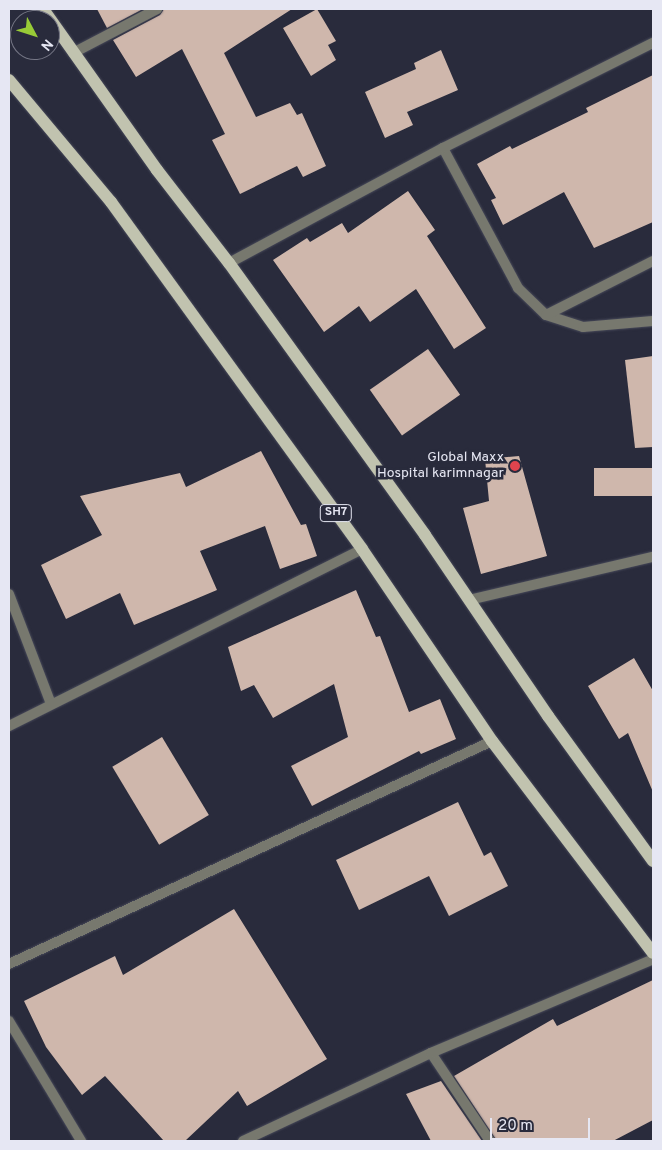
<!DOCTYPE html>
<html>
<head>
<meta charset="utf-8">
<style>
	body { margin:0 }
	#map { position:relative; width:662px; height:1150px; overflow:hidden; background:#292b3c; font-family:Overpass,sans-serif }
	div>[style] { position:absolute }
	.building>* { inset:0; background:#cfb7ac; transform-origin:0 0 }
	.roads { filter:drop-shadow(0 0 1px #474959) drop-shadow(0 0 1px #474959) }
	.minor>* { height:10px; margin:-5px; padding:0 5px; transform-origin:5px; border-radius:5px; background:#77786e }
	.primary>* { height:12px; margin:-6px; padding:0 6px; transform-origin:6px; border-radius:6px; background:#c1c3af }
	.dots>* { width:14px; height:14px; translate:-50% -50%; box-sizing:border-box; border:2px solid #292b3c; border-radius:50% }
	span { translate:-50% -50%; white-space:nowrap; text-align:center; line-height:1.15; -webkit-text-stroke:5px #292b3c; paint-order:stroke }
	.shield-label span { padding:1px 4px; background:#292b3c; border:1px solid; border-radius:4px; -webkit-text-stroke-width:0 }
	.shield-label { font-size:12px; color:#e6e7f3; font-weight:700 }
	.poi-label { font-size:14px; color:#e6e7f3 }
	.right { translate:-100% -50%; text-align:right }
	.frame { position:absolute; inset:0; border:10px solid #e6e7f3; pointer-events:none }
	.north { position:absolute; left:10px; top:10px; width:50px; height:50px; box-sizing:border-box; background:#292b3c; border:1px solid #757685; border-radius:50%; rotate:130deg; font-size:14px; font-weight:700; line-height:20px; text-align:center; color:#e6e7f3 }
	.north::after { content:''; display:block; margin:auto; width:18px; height:22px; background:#98cb37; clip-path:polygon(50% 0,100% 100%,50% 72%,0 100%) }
	.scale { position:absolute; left:490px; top:1118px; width:100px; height:22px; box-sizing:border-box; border:2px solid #e6e7f3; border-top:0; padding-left:6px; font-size:15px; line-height:18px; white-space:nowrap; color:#e6e7f3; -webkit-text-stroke:4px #292b3c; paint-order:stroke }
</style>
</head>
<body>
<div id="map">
	<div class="building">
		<i style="clip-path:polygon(97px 9px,143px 9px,107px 28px)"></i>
		<i style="clip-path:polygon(164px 9px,292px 9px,224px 53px,256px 117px,290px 103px,297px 115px,302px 113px,326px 166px,303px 177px,297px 166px,240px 194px,212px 140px,225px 134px,182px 49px,136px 77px,113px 40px,160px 15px)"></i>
		<i style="clip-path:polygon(317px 9px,336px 41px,328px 45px,336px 60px,311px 76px,283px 28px)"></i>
		<i style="clip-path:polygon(441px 50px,458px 90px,407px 112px,413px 125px,385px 138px,365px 92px,416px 69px,414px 63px)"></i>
		<i style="clip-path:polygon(653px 75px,653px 222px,594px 248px,564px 192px,503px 225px,491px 200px,496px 198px,477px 164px,510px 146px,512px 149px,588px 112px,586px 108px)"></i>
		<i style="clip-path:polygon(408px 191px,435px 230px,427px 236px,486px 328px,454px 349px,416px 289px,370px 322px,359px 306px,324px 332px,273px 260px,307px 238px,310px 242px,342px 223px,348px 233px)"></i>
		<i style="left:428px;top:349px;width:56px;height:71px;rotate:55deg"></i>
		<i style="clip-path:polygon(653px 356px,653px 447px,635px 448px,625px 360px)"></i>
		<i style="clip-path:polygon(261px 451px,301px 525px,306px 524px,317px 556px,280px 569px,265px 526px,200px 551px,217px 590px,134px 625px,120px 593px,66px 619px,41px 565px,102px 535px,80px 496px,180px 473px,186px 487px)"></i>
		<i style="clip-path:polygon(519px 456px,547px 556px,481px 574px,463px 508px,489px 501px,485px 459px)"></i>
		<i style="left:653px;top:468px;width:28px;height:59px;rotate:90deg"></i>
		<i style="clip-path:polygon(356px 590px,376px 637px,380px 636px,409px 712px,440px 699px,456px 739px,421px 754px,419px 751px,312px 806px,291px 766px,348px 737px,334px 684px,273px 718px,254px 685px,241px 691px,228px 647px)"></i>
		<i style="clip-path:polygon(634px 658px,653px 691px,653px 792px,628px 733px,619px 739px,588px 686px)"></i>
		<i style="left:162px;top:737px;width:91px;height:58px;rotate:59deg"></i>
		<i style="clip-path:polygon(458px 802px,484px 856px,491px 852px,508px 886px,449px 916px,429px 876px,359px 910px,336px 860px)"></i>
		<i style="clip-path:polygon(234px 909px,327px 1059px,247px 1106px,238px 1091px,185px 1141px,164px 1141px,105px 1076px,82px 1095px,46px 1047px,24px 1001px,115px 956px,123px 975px)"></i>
		<i style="clip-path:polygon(653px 980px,653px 1120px,613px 1141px,497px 1141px,454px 1076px,553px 1019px,557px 1026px)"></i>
		<i style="clip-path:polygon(441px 1081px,482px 1141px,431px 1141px,406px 1094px)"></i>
	</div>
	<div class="roads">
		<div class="minor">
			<i style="left:73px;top:53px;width:95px;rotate:-27.6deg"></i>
			<i style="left:443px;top:148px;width:159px;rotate:61.8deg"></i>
			<i style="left:518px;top:288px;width:39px;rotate:44deg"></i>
			<i style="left:546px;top:315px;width:39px;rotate:18deg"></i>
			<i style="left:583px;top:327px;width:70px;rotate:-4.9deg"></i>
			<i style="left:229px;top:263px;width:243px;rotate:-28.3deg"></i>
			<i style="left:443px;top:148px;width:235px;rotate:-26.6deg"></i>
			<i style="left:546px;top:315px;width:120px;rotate:-26.8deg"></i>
			<i style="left:9px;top:594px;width:118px;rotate:69.1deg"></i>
			<i style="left:469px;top:600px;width:189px;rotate:-13.2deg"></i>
			<i style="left:9px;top:726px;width:395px;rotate:-26.6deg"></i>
			<i style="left:9px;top:964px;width:532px;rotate:-24.78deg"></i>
			<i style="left:9px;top:1021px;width:140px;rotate:59deg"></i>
			<i style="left:431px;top:1053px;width:106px;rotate:56.2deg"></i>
			<i style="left:243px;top:1141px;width:208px;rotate:-25.1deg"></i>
			<i style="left:431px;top:1053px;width:241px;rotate:-22.9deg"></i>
		</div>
		<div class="primary">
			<i style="left:43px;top:9px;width:197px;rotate:54.7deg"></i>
			<i style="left:157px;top:170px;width:118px;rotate:52.3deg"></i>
			<i style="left:229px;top:263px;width:335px;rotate:54.2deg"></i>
			<i style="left:425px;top:535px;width:219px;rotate:55.8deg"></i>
			<i style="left:548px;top:716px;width:179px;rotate:54.1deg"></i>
			<i style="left:9px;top:80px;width:159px;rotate:50.1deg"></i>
			<i style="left:111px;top:202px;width:428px;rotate:54.1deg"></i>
			<i style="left:362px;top:549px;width:232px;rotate:55.9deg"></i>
			<i style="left:492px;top:741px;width:266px;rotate:52.8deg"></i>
		</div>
	</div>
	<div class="dots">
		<i style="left:515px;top:466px;background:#e0444e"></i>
	</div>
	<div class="shield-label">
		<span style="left:336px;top:513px">SH7</span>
	</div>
	<div class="poi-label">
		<span class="right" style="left:504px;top:466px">Global Maxx<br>Hospital karimnagar</span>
	</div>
	<div class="frame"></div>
	<div class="north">N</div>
	<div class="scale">20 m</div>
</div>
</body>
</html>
